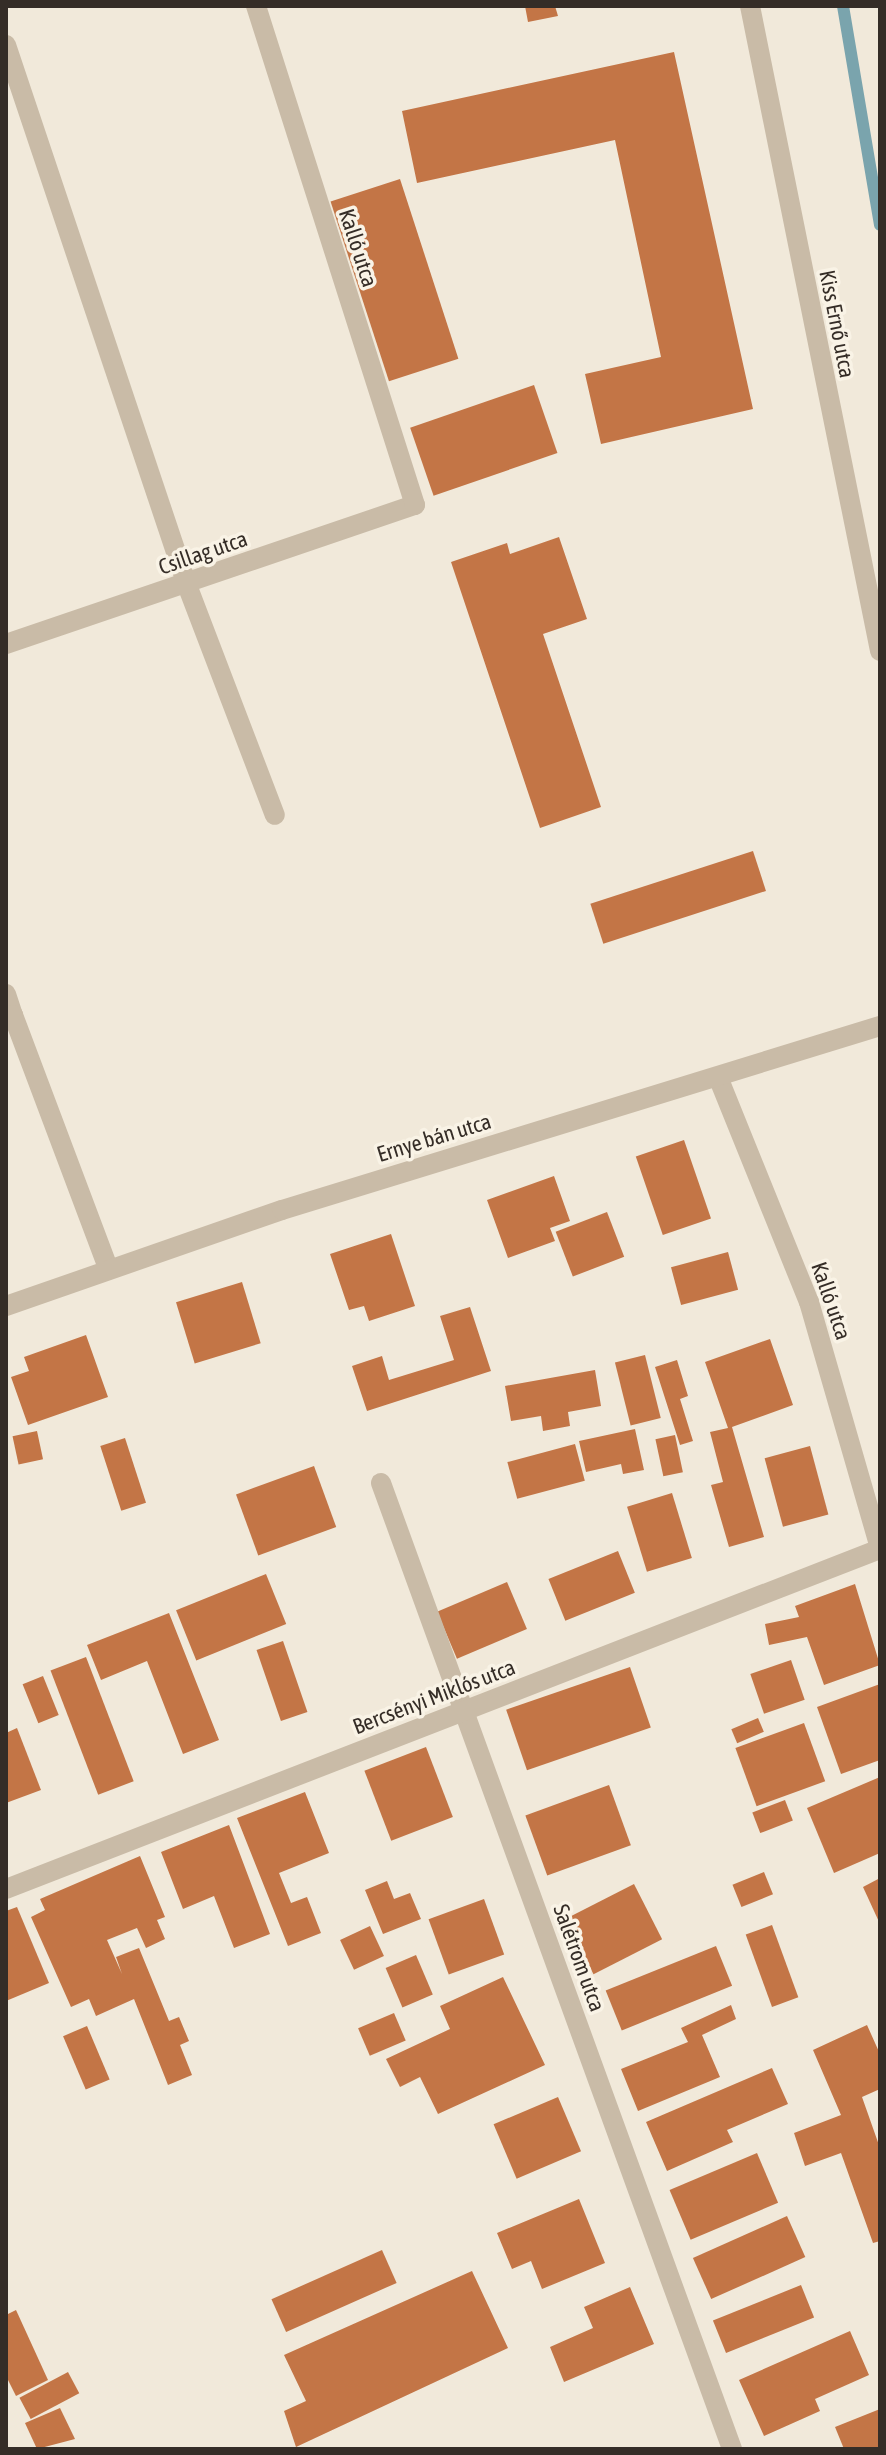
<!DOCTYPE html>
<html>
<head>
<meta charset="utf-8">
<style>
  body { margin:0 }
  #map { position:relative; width:886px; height:2455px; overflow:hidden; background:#f1e9da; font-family:"Asap Condensed",sans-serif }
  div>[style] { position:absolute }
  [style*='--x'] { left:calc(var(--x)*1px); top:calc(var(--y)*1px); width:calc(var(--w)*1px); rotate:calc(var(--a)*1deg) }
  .stream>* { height:12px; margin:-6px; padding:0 6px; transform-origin:6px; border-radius:6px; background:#7aa4ad }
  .building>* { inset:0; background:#c37546; transform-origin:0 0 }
  .minor>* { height:20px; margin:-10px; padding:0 10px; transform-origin:10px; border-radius:10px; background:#c9bba7 }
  span { translate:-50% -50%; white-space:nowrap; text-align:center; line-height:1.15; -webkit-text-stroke:7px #f9f3e6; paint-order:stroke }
  .street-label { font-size:22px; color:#352d27 }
  .frame { position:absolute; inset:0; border:8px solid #352d27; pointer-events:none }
</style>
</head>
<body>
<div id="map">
  <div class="stream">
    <i style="--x:843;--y:6;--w:222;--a:80.4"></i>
  </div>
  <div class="building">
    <i style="clip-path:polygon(525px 6px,555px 6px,558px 16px,528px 22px)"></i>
    <i style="clip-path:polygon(674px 52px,753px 409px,601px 444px,585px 374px,661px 357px,615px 140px,417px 183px,402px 111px)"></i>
    <i style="left:400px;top:179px;width:189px;height:73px;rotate:72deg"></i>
    <i style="left:534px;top:385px;width:72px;height:131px;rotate:71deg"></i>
    <i style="clip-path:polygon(559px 537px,587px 619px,543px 634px,601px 807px,540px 828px,451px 562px,507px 543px,510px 554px)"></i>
    <i style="left:753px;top:851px;width:42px;height:171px;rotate:72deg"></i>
    <i style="left:684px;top:1140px;width:83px;height:51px;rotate:71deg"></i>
    <i style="clip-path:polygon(554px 1176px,570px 1221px,550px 1228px,555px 1241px,508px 1258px,487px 1200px)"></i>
    <i style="left:607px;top:1212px;width:48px;height:55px;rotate:69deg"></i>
    <i style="clip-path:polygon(391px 1234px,415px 1306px,369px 1321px,364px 1306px,349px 1310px,330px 1254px)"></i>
    <i style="left:728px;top:1252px;width:39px;height:59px;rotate:75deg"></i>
    <i style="left:242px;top:1282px;width:64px;height:69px;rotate:73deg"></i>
    <i style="clip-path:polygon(470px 1307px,491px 1371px,367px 1411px,352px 1366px,382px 1356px,389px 1380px,454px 1360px,440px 1316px)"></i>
    <i style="clip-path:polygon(86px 1335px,108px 1397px,28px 1425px,11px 1377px,29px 1371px,24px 1357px)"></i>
    <i style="clip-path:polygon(770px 1339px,793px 1405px,732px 1427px,764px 1537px,729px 1547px,711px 1485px,723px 1482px,710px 1432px,728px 1428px,705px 1362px)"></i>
    <i style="left:645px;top:1355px;width:65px;height:31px;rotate:76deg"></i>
    <i style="clip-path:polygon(677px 1360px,688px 1396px,680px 1399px,693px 1441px,680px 1445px,655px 1367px)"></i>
    <i style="clip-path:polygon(595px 1370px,601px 1406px,568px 1412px,570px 1426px,543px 1431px,541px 1416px,511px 1421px,505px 1386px)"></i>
    <i style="clip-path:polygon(635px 1429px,644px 1470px,623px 1474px,621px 1464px,586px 1472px,579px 1441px)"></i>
    <i style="left:37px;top:1431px;width:29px;height:25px;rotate:78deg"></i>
    <i style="left:675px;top:1435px;width:38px;height:20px;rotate:78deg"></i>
    <i style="left:125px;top:1438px;width:68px;height:26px;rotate:72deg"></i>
    <i style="left:575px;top:1444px;width:38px;height:70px;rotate:75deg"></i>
    <i style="left:810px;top:1446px;width:71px;height:47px;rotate:75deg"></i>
    <i style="left:314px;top:1466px;width:65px;height:83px;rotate:70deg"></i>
    <i style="left:672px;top:1493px;width:68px;height:47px;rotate:73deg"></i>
    <i style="left:618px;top:1551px;width:45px;height:75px;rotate:68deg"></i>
    <i style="left:266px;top:1574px;width:54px;height:97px;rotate:68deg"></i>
    <i style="left:507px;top:1582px;width:51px;height:76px;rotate:67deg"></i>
    <i style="clip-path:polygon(855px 1584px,880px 1665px,824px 1685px,807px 1637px,769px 1645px,765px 1624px,799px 1617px,795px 1606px)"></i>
    <i style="clip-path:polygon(169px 1613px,219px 1740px,183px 1754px,147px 1661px,101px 1680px,87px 1645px)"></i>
    <i style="left:283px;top:1641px;width:75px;height:28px;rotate:71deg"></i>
    <i style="left:86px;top:1657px;width:133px;height:38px;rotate:69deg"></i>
    <i style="left:791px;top:1660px;width:42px;height:43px;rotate:71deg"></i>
    <i style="left:630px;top:1667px;width:64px;height:131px;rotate:71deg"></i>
    <i style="left:43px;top:1676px;width:42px;height:22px;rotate:68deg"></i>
    <i style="clip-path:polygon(880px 1684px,880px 1760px,841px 1774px,817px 1707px)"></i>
    <i style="left:758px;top:1718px;width:15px;height:29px;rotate:67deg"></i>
    <i style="left:804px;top:1723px;width:62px;height:73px;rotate:70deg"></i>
    <i style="clip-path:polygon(17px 1728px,41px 1790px,6px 1803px,6px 1733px)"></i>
    <i style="left:426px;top:1747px;width:75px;height:66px;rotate:69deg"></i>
    <i style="clip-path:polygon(880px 1777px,880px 1853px,834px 1873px,807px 1808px)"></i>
    <i style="left:609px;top:1785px;width:64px;height:89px;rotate:70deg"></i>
    <i style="clip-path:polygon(305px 1792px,329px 1853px,279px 1873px,291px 1903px,307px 1897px,321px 1933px,288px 1946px,237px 1818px)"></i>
    <i style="left:785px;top:1800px;width:22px;height:35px;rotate:69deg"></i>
    <i style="clip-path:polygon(229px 1825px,270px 1934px,234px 1948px,214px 1896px,183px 1909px,161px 1852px)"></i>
    <i style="clip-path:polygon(140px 1856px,165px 1917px,157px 1920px,165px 1939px,146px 1948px,137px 1928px,107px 1940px,122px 1974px,116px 1957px,139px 1948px,169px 2021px,179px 2017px,189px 2041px,180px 2045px,192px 2075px,168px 2085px,134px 1999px,96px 2016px,89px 1999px,71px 2007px,31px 1917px,45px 1910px,40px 1899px)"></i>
    <i style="left:764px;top:1872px;width:24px;height:34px;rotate:68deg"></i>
    <i style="clip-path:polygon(880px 1878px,880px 1924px,863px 1887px)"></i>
    <i style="clip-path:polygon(387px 1881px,394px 1899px,410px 1893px,421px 1919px,383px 1934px,365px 1890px)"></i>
    <i style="left:634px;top:1884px;width:62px;height:77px;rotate:63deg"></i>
    <i style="left:484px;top:1899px;width:59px;height:59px;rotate:70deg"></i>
    <i style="clip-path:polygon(17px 1907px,49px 1983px,6px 2001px,6px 1911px)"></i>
    <i style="left:772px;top:1925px;width:77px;height:28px;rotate:70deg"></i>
    <i style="left:370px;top:1926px;width:33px;height:33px;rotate:65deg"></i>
    <i style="left:716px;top:1946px;width:43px;height:119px;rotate:68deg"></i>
    <i style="left:416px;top:1955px;width:43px;height:33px;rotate:67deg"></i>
    <i style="clip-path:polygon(503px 1977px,545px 2065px,438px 2114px,420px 2077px,400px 2087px,386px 2059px,450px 2029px,440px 2006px)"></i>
    <i style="clip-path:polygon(731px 2005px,736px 2019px,702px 2035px,720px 2077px,638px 2111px,621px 2069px,688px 2042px,681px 2028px)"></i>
    <i style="left:394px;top:2013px;width:30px;height:39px;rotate:67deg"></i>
    <i style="clip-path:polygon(867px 2025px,880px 2054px,880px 2089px,862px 2097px,880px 2148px,880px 2241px,873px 2243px,841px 2153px,805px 2166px,794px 2133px,841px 2115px,813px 2050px)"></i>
    <i style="left:87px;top:2026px;width:58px;height:26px;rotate:67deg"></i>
    <i style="clip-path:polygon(772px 2068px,788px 2104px,727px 2130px,733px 2142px,667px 2171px,646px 2122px)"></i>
    <i style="left:558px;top:2097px;width:59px;height:70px;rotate:67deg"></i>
    <i style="left:757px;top:2153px;width:54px;height:95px;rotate:67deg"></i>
    <i style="clip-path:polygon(579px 2199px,605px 2263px,542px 2289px,531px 2261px,512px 2269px,497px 2233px)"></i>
    <i style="left:787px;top:2216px;width:45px;height:103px;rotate:66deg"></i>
    <i style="left:382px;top:2250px;width:36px;height:121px;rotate:66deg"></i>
    <i style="clip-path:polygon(472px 2271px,508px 2348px,296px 2447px,284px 2411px,306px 2401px,284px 2355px)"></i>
    <i style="left:801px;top:2285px;width:35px;height:95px;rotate:68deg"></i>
    <i style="clip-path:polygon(630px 2287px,654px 2344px,564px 2382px,550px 2347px,593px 2328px,584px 2307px)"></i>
    <i style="clip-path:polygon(16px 2310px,48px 2380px,16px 2396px,6px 2376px,6px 2315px)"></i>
    <i style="clip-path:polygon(850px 2331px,869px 2375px,815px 2399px,820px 2411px,764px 2436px,739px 2380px)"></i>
    <i style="left:68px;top:2372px;width:24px;height:55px;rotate:62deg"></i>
    <i style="clip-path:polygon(60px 2408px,75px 2439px,37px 2449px,25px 2423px)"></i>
    <i style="clip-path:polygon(880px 2409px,880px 2449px,844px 2449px,835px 2427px)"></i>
  </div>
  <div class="minor">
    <i style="--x:750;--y:6;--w:658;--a:78.6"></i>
    <i style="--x:6;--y:45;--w:570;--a:71.47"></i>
    <i style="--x:187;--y:585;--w:246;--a:69.1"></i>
    <i style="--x:6;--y:644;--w:432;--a:-18.8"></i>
    <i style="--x:415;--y:505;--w:524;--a:-107.67"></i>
    <i style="--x:6;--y:994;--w:22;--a:72"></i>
    <i style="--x:13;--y:1015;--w:7;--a:164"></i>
    <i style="--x:13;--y:1015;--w:272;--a:69.4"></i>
    <i style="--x:718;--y:1077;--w:243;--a:68"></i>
    <i style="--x:809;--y:1302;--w:256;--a:73.9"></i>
    <i style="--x:6;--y:1306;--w:292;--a:-19.2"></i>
    <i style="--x:282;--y:1210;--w:626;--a:-17.1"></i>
    <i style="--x:381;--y:1483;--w:1028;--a:70.03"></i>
    <i style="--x:6;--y:1889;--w:938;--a:-21.26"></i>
  </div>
  <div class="street-label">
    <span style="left:358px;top:248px;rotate:72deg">Kalló utca</span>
    <span style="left:837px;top:324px;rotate:79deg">Kiss Ernő utca</span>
    <span style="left:203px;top:553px;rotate:-19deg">Csillag utca</span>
    <span style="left:434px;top:1138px;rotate:-17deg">Ernye bán utca</span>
    <span style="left:831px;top:1301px;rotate:71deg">Kalló utca</span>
    <span style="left:434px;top:1697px;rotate:-21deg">Bercsényi Miklós utca</span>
    <span style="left:579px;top:1958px;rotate:70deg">Salétrom utca</span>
  </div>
  <div class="frame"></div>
</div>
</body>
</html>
